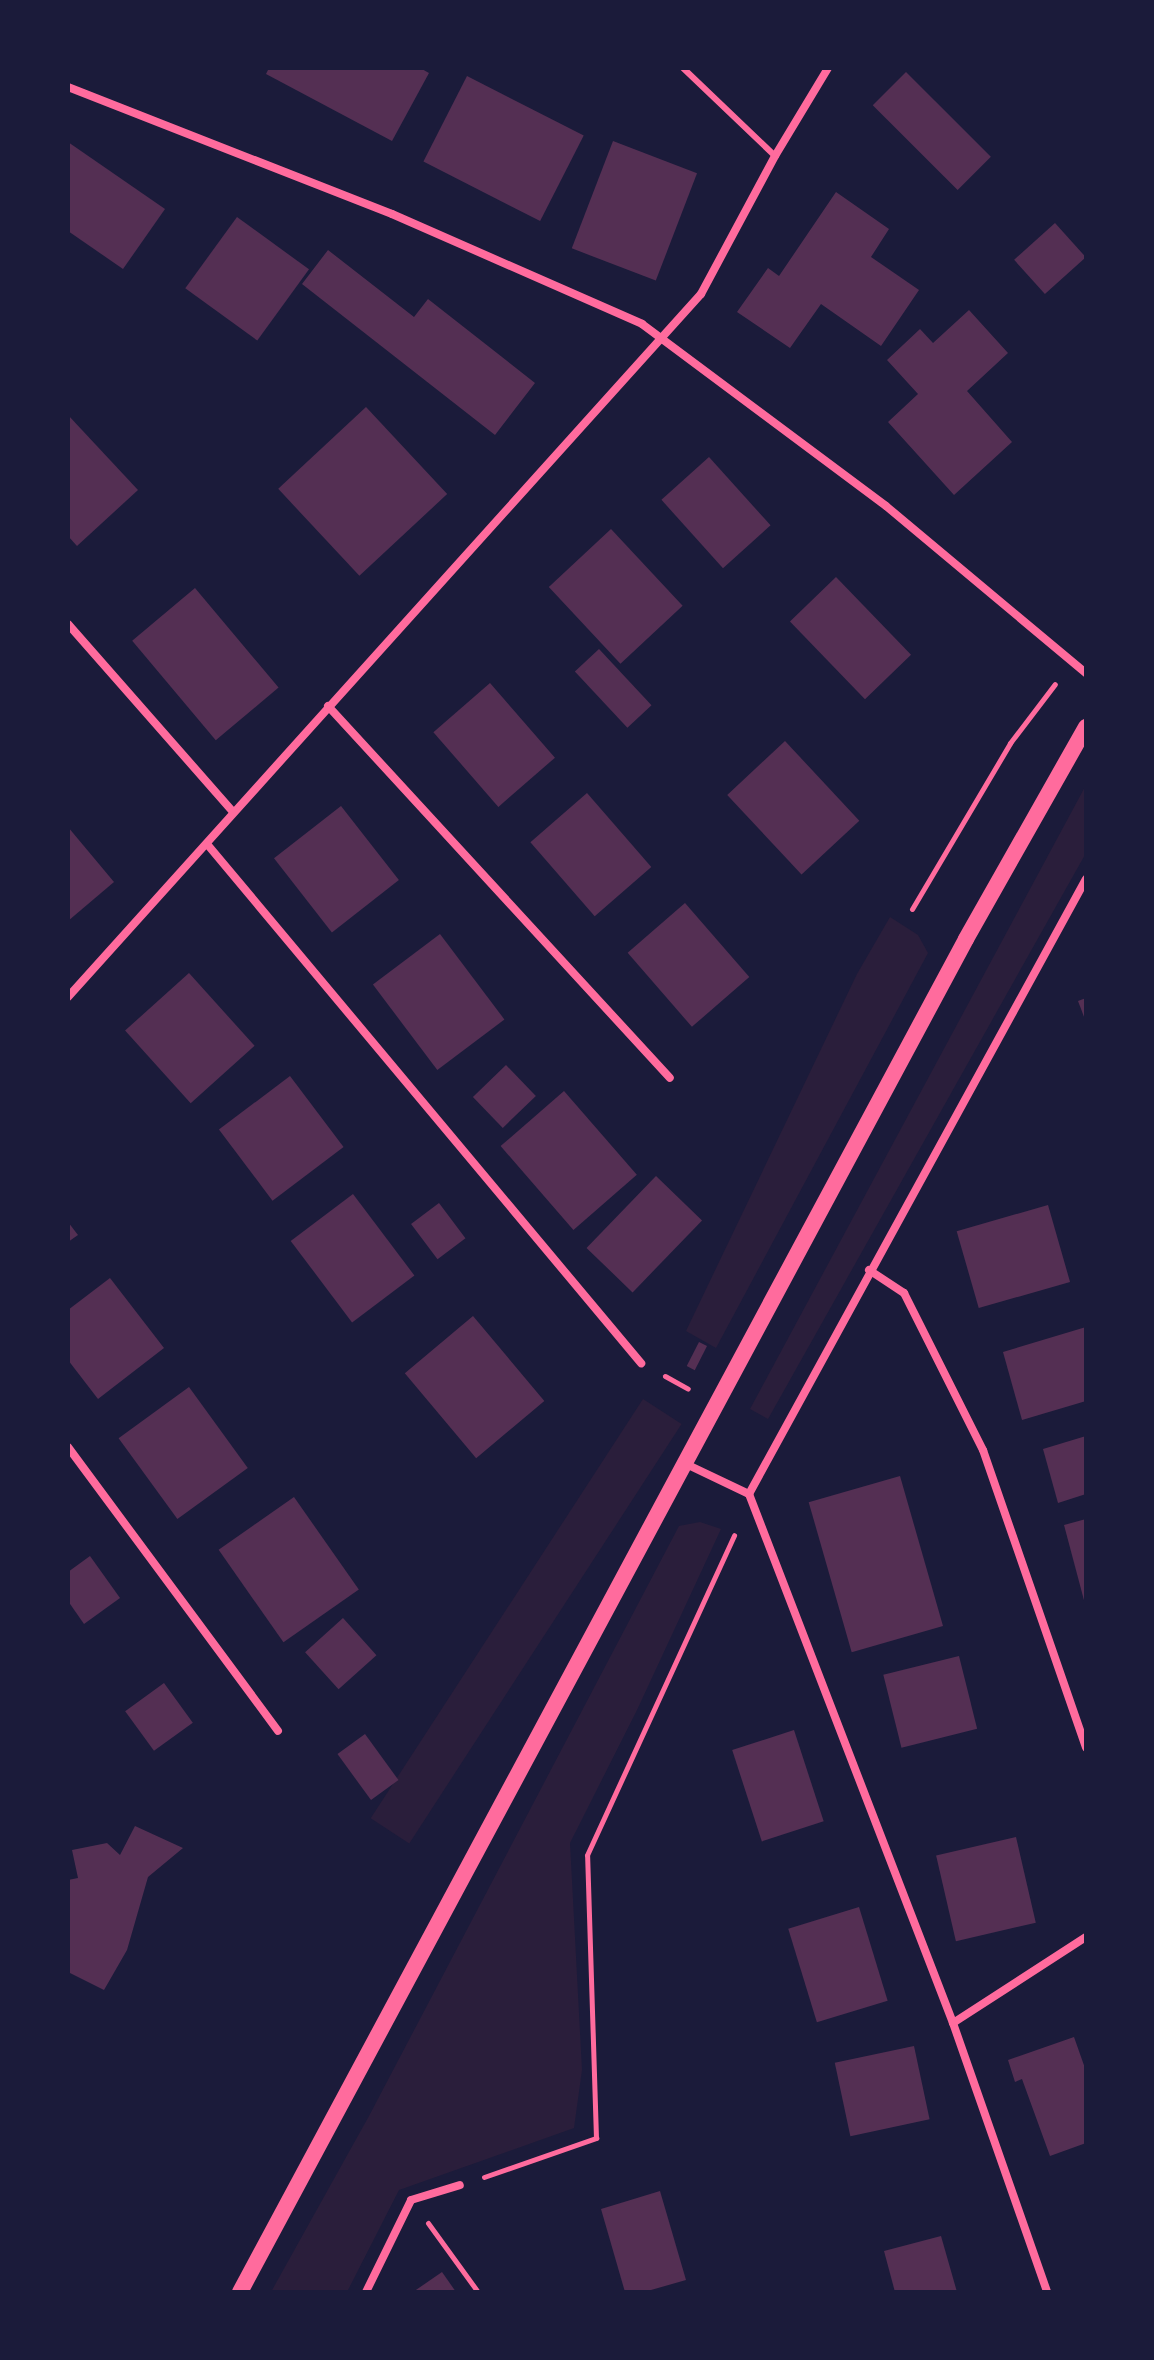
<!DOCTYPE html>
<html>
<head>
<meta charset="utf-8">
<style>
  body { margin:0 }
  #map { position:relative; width:1154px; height:2360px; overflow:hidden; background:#1b1b3a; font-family:"PT Sans Narrow",sans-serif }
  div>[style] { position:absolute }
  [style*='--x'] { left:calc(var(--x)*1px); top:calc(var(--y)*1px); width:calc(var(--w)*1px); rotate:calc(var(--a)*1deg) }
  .green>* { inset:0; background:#2a1e3b; transform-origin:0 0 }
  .building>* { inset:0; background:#542f53; transform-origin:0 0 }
  .path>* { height:5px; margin:-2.5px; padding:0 2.5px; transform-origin:2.5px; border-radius:2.5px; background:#ff6b9d }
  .service>* { height:6px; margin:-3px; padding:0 3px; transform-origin:3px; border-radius:3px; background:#ff6b9d }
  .minor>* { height:8px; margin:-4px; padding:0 4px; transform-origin:4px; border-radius:4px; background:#ff6b9d }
  .secondary>* { height:16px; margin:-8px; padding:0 8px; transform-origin:8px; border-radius:8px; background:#ff6b9d }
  span { translate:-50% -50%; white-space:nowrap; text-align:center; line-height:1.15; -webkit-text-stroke:6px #1b1b3a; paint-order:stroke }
  .frame { position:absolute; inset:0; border:70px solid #1b1b3a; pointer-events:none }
</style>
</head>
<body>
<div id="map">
  <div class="green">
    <i style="clip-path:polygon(1086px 785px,1086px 853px,768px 1419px,750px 1409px)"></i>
    <i style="clip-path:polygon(890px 917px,918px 935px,928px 953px,716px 1348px,686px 1331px,857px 974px)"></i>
    <i style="left:643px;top:1399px;width:46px;height:500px;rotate:33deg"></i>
    <i style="clip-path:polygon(700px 1522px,721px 1529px,637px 1710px,570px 1843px,582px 2070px,574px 2128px,399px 2190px,347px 2292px,271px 2292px,369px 2116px,679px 1526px)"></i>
  </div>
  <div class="building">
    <i style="clip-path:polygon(269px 68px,420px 68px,429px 73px,392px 141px,266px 74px)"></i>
    <i style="left:906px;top:72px;width:120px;height:47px;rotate:45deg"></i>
    <i style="left:467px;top:76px;width:131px;height:96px;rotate:27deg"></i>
    <i style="left:613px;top:141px;width:90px;height:115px;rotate:21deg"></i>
    <i style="clip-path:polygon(68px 142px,165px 209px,123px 269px,68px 231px)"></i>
    <i style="clip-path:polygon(836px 192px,889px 229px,871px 257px,919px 290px,881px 346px,821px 304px,790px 348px,737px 312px,768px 268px,779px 276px)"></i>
    <i style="left:237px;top:217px;width:89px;height:88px;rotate:36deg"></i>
    <i style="left:1055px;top:223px;width:46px;height:55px;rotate:48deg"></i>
    <i style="clip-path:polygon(328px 250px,414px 317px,428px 299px,535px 383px,495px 435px,302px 284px)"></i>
    <i style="clip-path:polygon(969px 310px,1008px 353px,967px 391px,1012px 442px,954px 495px,888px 422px,918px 394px,887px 360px,920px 329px,933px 343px)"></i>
    <i style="left:366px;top:407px;width:119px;height:120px;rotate:47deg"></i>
    <i style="clip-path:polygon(68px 415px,138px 490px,77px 546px,68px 536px)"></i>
    <i style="left:709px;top:457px;width:92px;height:64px;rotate:48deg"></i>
    <i style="left:611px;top:529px;width:105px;height:85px;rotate:47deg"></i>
    <i style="left:836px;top:577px;width:108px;height:64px;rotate:46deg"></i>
    <i style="left:195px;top:588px;width:130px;height:82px;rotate:50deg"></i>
    <i style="left:599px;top:649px;width:77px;height:33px;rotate:47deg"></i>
    <i style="left:490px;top:683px;width:99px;height:75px;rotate:49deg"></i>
    <i style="left:785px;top:741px;width:109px;height:79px;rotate:47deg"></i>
    <i style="left:587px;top:793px;width:98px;height:75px;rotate:49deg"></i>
    <i style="left:341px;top:806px;width:94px;height:85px;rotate:52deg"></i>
    <i style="clip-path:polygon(68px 827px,114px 882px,68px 921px)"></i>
    <i style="left:685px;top:903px;width:98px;height:76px;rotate:49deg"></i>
    <i style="left:440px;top:934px;width:107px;height:84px;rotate:53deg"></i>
    <i style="left:189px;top:973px;width:98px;height:86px;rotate:48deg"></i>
    <i style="clip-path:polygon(1086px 998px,1086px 1022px,1078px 1001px)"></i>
    <i style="left:506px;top:1065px;width:43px;height:46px;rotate:46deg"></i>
    <i style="left:290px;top:1076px;width:89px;height:89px;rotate:53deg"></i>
    <i style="left:564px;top:1091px;width:111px;height:84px;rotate:49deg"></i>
    <i style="left:656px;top:1176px;width:64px;height:100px;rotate:44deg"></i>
    <i style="left:353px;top:1194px;width:102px;height:78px;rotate:53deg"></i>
    <i style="left:439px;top:1203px;width:44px;height:35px;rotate:53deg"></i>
    <i style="left:1048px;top:1205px;width:80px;height:95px;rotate:74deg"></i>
    <i style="clip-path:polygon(68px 1222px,78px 1235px,68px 1242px)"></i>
    <i style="clip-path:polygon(110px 1278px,164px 1348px,98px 1399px,68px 1360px,68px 1310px)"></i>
    <i style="left:473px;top:1316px;width:111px;height:89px;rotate:50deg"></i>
    <i style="clip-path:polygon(1086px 1327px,1086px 1401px,1022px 1420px,1003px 1352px)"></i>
    <i style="left:699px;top:1342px;width:9px;height:27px;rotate:27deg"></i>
    <i style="left:189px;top:1387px;width:100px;height:87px;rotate:54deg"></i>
    <i style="clip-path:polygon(1086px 1436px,1086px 1494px,1058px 1503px,1043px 1449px)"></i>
    <i style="left:900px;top:1476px;width:156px;height:95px;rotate:74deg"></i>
    <i style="left:294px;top:1497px;width:113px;height:92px;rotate:55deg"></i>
    <i style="clip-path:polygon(1086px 1519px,1086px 1604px,1085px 1604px,1064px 1525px)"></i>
    <i style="clip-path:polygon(90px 1556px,120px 1598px,84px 1624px,68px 1601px,68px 1572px)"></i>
    <i style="left:343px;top:1618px;width:50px;height:51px;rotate:48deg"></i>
    <i style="left:959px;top:1656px;width:75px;height:78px;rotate:76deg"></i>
    <i style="left:164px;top:1683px;width:49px;height:48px;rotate:54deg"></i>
    <i style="left:794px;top:1730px;width:96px;height:65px;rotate:72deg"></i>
    <i style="left:365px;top:1734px;width:57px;height:34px;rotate:54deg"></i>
    <i style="clip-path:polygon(135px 1826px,183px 1848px,148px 1877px,127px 1950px,104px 1990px,68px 1972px,68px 1880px,78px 1878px,72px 1850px,107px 1843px,120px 1855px)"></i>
    <i style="left:1016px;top:1837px;width:88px;height:82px;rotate:77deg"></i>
    <i style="left:859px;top:1907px;width:98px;height:74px;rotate:73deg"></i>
    <i style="clip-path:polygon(1074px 2037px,1086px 2071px,1086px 2143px,1050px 2156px,1022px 2079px,1015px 2082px,1008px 2060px)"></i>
    <i style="left:914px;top:2046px;width:75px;height:81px;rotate:78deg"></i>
    <i style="clip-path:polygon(660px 2191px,686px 2280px,644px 2292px,625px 2292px,601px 2209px)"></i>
    <i style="clip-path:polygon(941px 2236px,957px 2292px,895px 2292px,884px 2251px)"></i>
    <i style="clip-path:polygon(442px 2272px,456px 2292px,413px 2292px)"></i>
  </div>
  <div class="path">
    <i style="--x:912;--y:909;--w:193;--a:-59.4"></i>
    <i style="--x:1010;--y:743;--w:74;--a:-52.7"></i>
    <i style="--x:665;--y:1376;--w:26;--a:29"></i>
    <i style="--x:484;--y:2177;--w:119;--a:-19.2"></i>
    <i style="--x:596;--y:2138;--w:283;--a:-91.8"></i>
    <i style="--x:587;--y:1855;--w:352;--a:-65.3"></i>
    <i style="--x:428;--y:2223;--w:85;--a:54.1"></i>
  </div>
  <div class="service">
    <i style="--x:683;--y:68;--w:127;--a:43.7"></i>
  </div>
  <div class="minor">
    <i style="--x:68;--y:87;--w:348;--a:21.4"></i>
    <i style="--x:392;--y:214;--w:273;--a:23.7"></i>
    <i style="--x:642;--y:324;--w:304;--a:36.7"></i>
    <i style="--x:886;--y:506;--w:261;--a:39.9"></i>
    <i style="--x:68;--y:624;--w:249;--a:48.7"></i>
    <i style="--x:328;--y:706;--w:505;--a:47.41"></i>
    <i style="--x:207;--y:844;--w:677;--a:50.1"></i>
    <i style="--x:68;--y:997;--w:946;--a:-48"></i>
    <i style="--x:701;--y:294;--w:157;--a:-61.8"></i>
    <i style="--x:775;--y:156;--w:103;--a:-58.9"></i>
    <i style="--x:869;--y:1270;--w:42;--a:33.3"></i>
    <i style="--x:904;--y:1293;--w:176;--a:63.3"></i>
    <i style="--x:983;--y:1450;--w:315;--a:70.9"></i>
    <i style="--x:68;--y:1447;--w:353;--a:53.5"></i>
    <i style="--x:686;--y:1464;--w:70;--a:25.5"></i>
    <i style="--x:749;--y:1494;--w:567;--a:68.91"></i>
    <i style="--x:953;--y:2023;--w:285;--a:70.7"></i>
    <i style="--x:749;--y:1494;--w:701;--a:-61.28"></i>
    <i style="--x:953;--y:2023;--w:158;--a:-32.9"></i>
    <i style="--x:366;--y:2292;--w:102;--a:-63.9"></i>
    <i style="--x:411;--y:2200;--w:51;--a:-17"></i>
  </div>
  <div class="secondary">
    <i style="--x:240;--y:2292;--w:1535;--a:-61.78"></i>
    <i style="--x:966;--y:939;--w:244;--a:-60.5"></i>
  </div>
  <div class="frame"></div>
</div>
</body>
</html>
